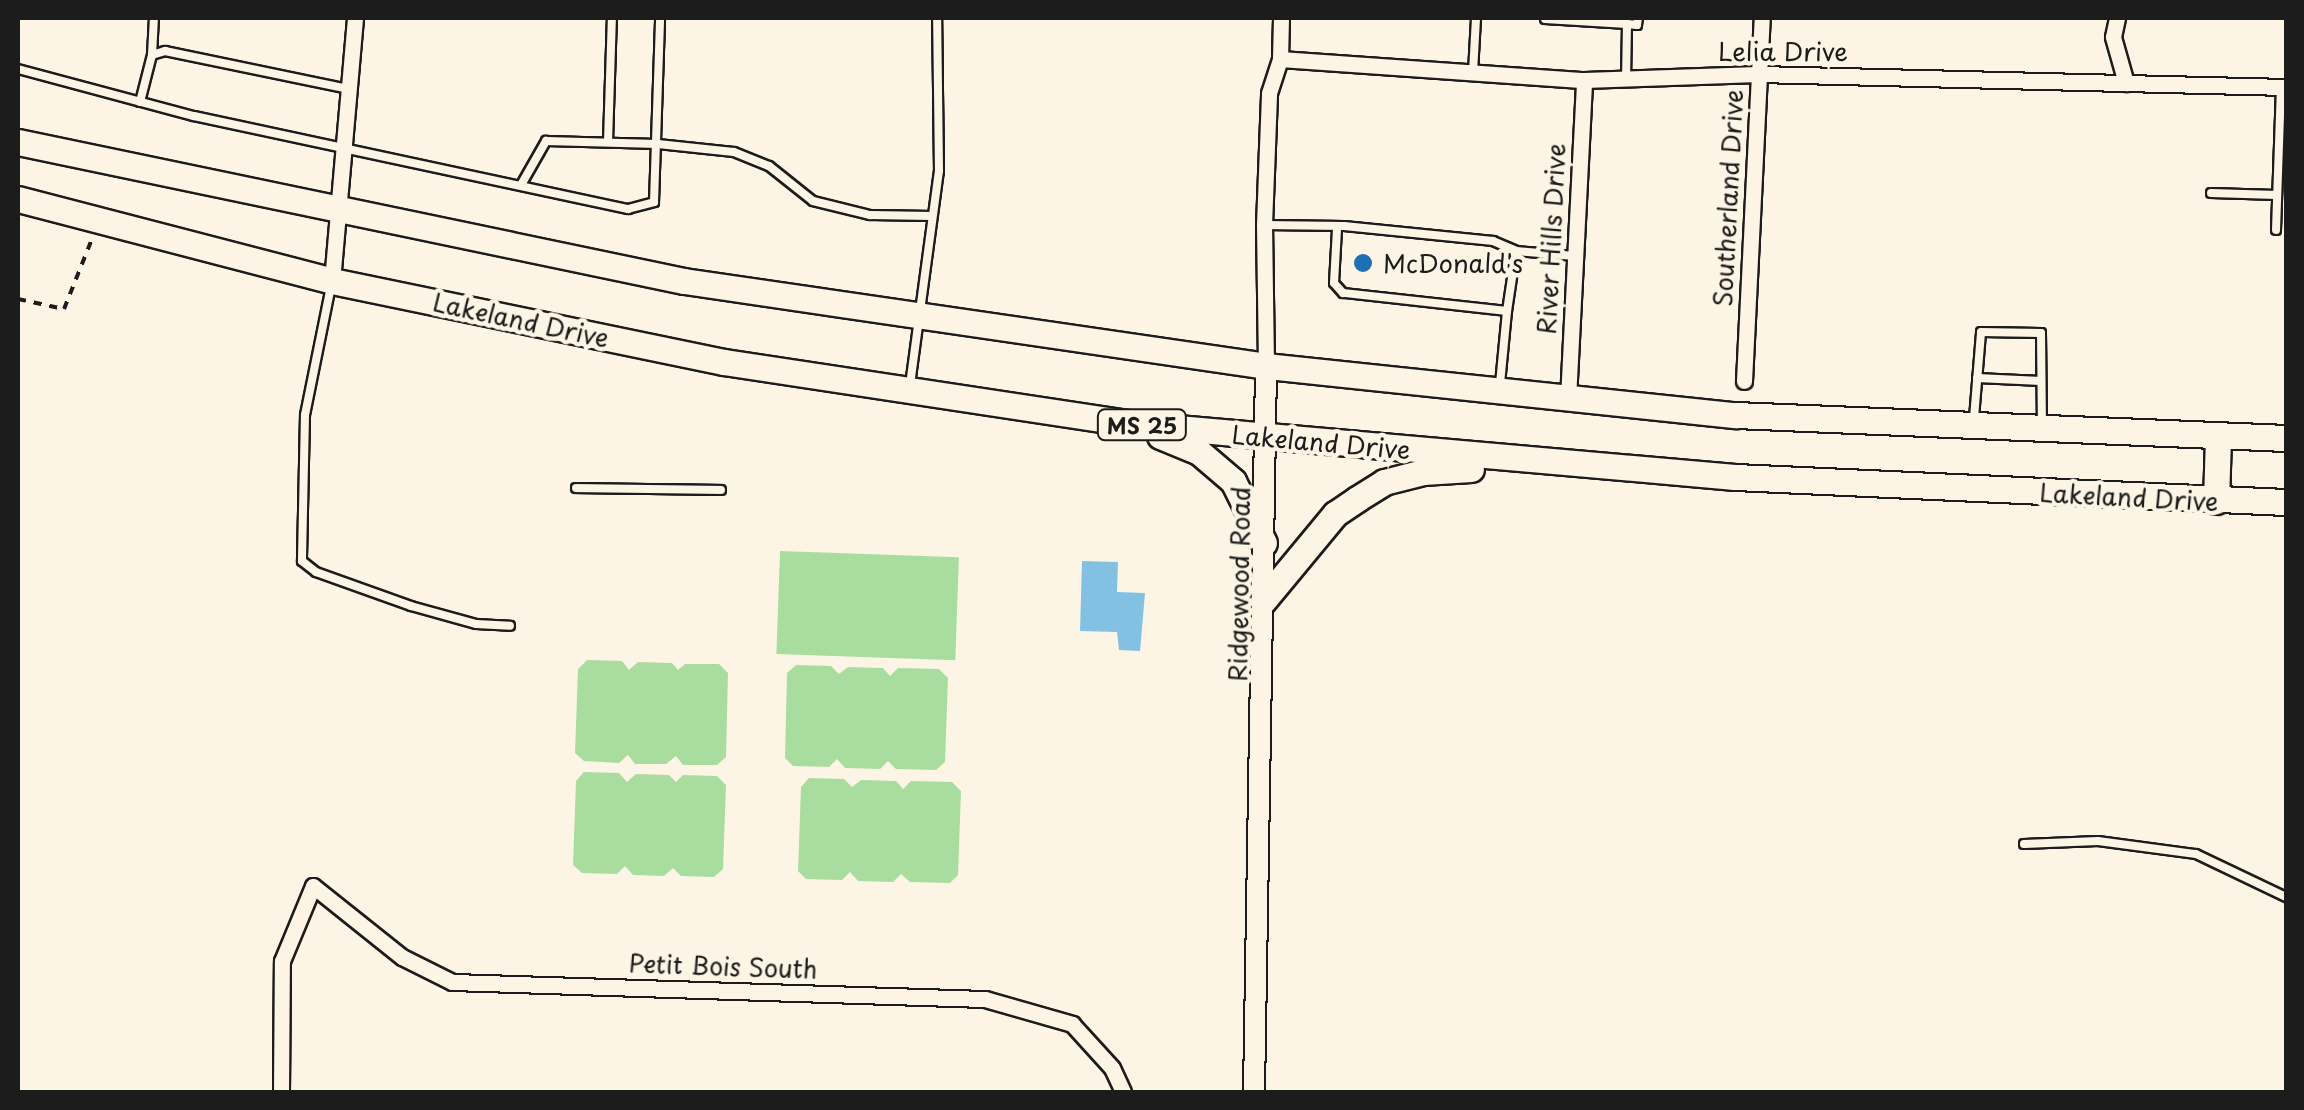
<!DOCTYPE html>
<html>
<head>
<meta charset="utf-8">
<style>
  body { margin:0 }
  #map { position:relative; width:2304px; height:1110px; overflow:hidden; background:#fcf5e5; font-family:"Playpen Sans",sans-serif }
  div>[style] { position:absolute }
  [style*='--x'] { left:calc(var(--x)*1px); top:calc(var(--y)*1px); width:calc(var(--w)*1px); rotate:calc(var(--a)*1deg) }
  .green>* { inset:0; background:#a9dd9f; transform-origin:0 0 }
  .water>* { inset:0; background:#83c1e3 }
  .path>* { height:4px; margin-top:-2px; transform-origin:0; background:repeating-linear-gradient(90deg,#1c1c1c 0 8px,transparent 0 16px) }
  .roads { filter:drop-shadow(2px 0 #1c1c1c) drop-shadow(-2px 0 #1c1c1c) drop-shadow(0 2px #1c1c1c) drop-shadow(0 -2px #1c1c1c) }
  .service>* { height:8px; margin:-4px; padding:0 4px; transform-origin:4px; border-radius:4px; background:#fcf5e5 }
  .minor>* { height:15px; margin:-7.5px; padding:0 7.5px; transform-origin:7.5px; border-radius:7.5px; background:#fcf5e5 }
  .tertiary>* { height:20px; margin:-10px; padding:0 10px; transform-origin:10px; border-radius:10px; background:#fcf5e5 }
  .trunk>* { height:25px; margin:-12.5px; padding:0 12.5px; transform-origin:12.5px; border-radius:12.5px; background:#fcf5e5 }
  .dots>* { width:28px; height:28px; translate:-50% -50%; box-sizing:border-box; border:5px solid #fcf5e5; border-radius:50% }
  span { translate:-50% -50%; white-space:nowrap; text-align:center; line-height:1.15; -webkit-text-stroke:9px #fcf5e5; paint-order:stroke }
  .shield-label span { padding:2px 8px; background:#fcf5e5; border:2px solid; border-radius:8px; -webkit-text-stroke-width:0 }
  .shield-label { font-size:22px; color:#1c1c1c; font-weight:700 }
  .street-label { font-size:25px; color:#1c1c1c }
  .poi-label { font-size:25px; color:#1c1c1c }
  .left { translate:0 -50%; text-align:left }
  .frame { position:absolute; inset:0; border:20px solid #1c1c1c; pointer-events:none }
</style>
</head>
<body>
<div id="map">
  <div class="green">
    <i style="left:780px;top:551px;width:179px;height:103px;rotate:2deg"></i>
    <i style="clip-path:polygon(587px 660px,622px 661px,629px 670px,638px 662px,672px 663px,678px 670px,685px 664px,719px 664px,728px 673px,726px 757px,717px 765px,683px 765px,676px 756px,666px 764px,635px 764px,628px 755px,619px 763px,584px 761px,575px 753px,578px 669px)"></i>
    <i style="clip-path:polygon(796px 665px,831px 666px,839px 674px,848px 667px,883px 668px,890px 676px,898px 668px,939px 669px,948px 678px,945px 762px,936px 770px,896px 769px,888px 761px,880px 769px,845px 768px,837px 759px,829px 767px,793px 766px,785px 758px,787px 673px)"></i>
    <i style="clip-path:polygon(584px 772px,619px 773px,627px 782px,636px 774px,669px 775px,676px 782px,683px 775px,717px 776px,726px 785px,723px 869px,714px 877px,681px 876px,673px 868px,664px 876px,633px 875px,625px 866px,617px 874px,582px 873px,573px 865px,576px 781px)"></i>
    <i style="clip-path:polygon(809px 778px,844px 779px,852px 787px,861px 780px,896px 781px,903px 789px,911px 781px,952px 782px,961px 791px,958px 875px,950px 883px,910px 882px,901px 874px,893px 882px,858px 881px,850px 872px,842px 880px,806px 879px,798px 871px,801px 787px)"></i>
  </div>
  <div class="water">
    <i style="clip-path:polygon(1082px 561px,1118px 562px,1117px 592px,1145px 593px,1140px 651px,1119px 650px,1117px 632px,1080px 631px)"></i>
  </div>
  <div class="path">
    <i style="--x:18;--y:299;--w:47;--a:12.3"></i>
    <i style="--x:64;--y:309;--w:75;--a:-68.2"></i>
  </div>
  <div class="roads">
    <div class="service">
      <i style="--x:1545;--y:19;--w:82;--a:3.5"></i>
      <i style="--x:1627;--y:24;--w:55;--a:91"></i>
      <i style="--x:1627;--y:24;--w:10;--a:6"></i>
      <i style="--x:1637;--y:25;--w:7;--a:-82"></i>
      <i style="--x:152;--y:55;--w:37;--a:-87"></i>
      <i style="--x:18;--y:69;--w:182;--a:15"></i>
      <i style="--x:194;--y:116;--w:444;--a:12.1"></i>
      <i style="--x:628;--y:209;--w:27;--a:-15"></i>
      <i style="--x:654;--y:202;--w:184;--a:-88.1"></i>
      <i style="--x:1473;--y:72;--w:54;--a:-86.8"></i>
      <i style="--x:140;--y:102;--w:49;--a:-75.7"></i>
      <i style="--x:152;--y:55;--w:14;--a:-17"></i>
      <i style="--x:165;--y:51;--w:188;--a:11.7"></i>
      <i style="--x:608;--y:142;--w:124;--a:-88.2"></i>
      <i style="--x:521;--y:185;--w:51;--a:-60.4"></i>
      <i style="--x:546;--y:141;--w:112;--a:1.5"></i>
      <i style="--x:658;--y:144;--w:76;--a:6"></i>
      <i style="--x:734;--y:152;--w:38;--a:22"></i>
      <i style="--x:769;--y:166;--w:56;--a:38.5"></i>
      <i style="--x:813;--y:201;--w:59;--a:13.8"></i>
      <i style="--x:870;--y:215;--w:62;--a:0.9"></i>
      <i style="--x:2211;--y:193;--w:66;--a:1.7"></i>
      <i style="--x:1264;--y:225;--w:80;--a:0.7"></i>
      <i style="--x:1344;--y:226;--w:150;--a:5.7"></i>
      <i style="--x:1493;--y:241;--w:25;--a:23"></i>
      <i style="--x:1516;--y:251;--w:61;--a:98.5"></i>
      <i style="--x:1507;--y:311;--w:165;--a:-173.7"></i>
      <i style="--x:1343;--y:293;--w:13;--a:-132"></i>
      <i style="--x:1334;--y:283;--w:53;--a:-86.8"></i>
      <i style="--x:2276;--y:230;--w:143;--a:-88"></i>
      <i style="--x:1516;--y:251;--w:59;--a:4.8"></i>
      <i style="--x:331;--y:286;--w:132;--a:101.4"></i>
      <i style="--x:305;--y:415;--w:146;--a:91.2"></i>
      <i style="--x:302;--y:561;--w:18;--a:38"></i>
      <i style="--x:316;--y:572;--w:101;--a:19.7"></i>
      <i style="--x:411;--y:606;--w:67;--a:15.5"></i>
      <i style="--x:476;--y:624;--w:34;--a:3"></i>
      <i style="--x:1977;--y:378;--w:64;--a:2.7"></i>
      <i style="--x:1500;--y:384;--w:73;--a:-84.5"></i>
      <i style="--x:910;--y:385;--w:216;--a:-82.3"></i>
      <i style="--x:939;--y:171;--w:153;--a:-90.7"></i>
      <i style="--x:1974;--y:418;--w:86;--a:-85.3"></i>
      <i style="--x:1981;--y:332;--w:60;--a:1"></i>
      <i style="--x:2041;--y:333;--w:89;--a:89.4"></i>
      <i style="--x:576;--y:488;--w:145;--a:0.8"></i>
      <i style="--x:2024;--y:844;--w:74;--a:-2.3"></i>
      <i style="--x:2098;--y:841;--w:99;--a:7.6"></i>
      <i style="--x:2196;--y:854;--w:100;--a:25.5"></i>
    </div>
    <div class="minor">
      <i style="--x:2117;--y:18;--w:19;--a:102"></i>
      <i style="--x:2113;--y:37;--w:48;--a:74.2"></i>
      <i style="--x:1280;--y:59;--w:305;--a:4"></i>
      <i style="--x:1584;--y:80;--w:174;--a:-2"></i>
      <i style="--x:1758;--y:74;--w:528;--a:1.41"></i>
      <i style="--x:332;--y:281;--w:264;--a:-85"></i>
      <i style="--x:1266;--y:366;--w:141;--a:-90.8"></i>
      <i style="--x:1264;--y:225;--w:132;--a:-87.8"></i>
      <i style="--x:1269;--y:93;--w:36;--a:-72"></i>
      <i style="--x:1280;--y:59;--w:41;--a:-88.6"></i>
      <i style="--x:1744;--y:381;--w:363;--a:-87.2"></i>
      <i style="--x:1568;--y:399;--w:319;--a:-87.1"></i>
      <i style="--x:281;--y:1092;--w:131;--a:-89.6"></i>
      <i style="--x:282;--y:961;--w:81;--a:-67.5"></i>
      <i style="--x:313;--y:886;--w:114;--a:38.6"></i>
      <i style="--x:402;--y:957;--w:56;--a:26.6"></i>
      <i style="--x:452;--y:982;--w:533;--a:1.83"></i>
      <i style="--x:985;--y:999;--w:91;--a:16"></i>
      <i style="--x:1072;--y:1024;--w:59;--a:47.7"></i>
      <i style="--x:1112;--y:1068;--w:26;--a:65"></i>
    </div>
    <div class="tertiary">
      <i style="--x:1254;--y:1092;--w:726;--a:-89.05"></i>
    </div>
    <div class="trunk">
      <i style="--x:18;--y:142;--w:680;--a:11.79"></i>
      <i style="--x:684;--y:281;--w:588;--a:8.31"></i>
      <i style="--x:1266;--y:366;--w:472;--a:6"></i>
      <i style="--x:1735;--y:415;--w:551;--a:2.39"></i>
      <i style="--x:18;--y:199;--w:325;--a:14.6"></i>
      <i style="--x:332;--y:281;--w:400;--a:11.7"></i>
      <i style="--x:724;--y:362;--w:413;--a:8.6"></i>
      <i style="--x:1132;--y:424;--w:605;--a:5.02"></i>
      <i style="--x:1735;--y:477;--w:552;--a:2.6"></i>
      <i style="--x:1160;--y:436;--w:42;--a:22.3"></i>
      <i style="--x:1199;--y:452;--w:45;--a:40.5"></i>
      <i style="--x:1233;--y:481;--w:69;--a:63.4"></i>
      <i style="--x:2216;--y:501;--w:63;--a:-88.2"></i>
      <i style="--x:1263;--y:601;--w:113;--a:-50.4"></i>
      <i style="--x:1335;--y:514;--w:27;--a:-34"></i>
      <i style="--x:1357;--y:499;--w:32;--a:-32"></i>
      <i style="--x:1384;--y:482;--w:40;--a:-14.4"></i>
      <i style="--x:1423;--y:472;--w:48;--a:-3.6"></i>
    </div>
  </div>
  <div class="dots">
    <i style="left:1363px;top:263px;background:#1f6fb2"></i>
  </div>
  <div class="shield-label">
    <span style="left:1142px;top:425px">MS 25</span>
  </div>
  <div class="street-label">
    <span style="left:1783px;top:51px">Lelia Drive</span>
    <span style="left:1728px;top:198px;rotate:-87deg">Southerland Drive</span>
    <span style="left:1551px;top:239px;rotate:-87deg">River Hills Drive</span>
    <span style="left:521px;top:320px;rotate:12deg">Lakeland Drive</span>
    <span style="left:1321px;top:442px;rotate:5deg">Lakeland Drive</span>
    <span style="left:2129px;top:497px;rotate:3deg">Lakeland Drive</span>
    <span style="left:1239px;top:584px;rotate:-89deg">Ridgewood Road</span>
    <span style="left:723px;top:966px;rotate:2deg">Petit Bois South</span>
  </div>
  <div class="poi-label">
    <span class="left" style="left:1383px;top:263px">McDonald's</span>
  </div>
  <div class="frame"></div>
</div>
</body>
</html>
